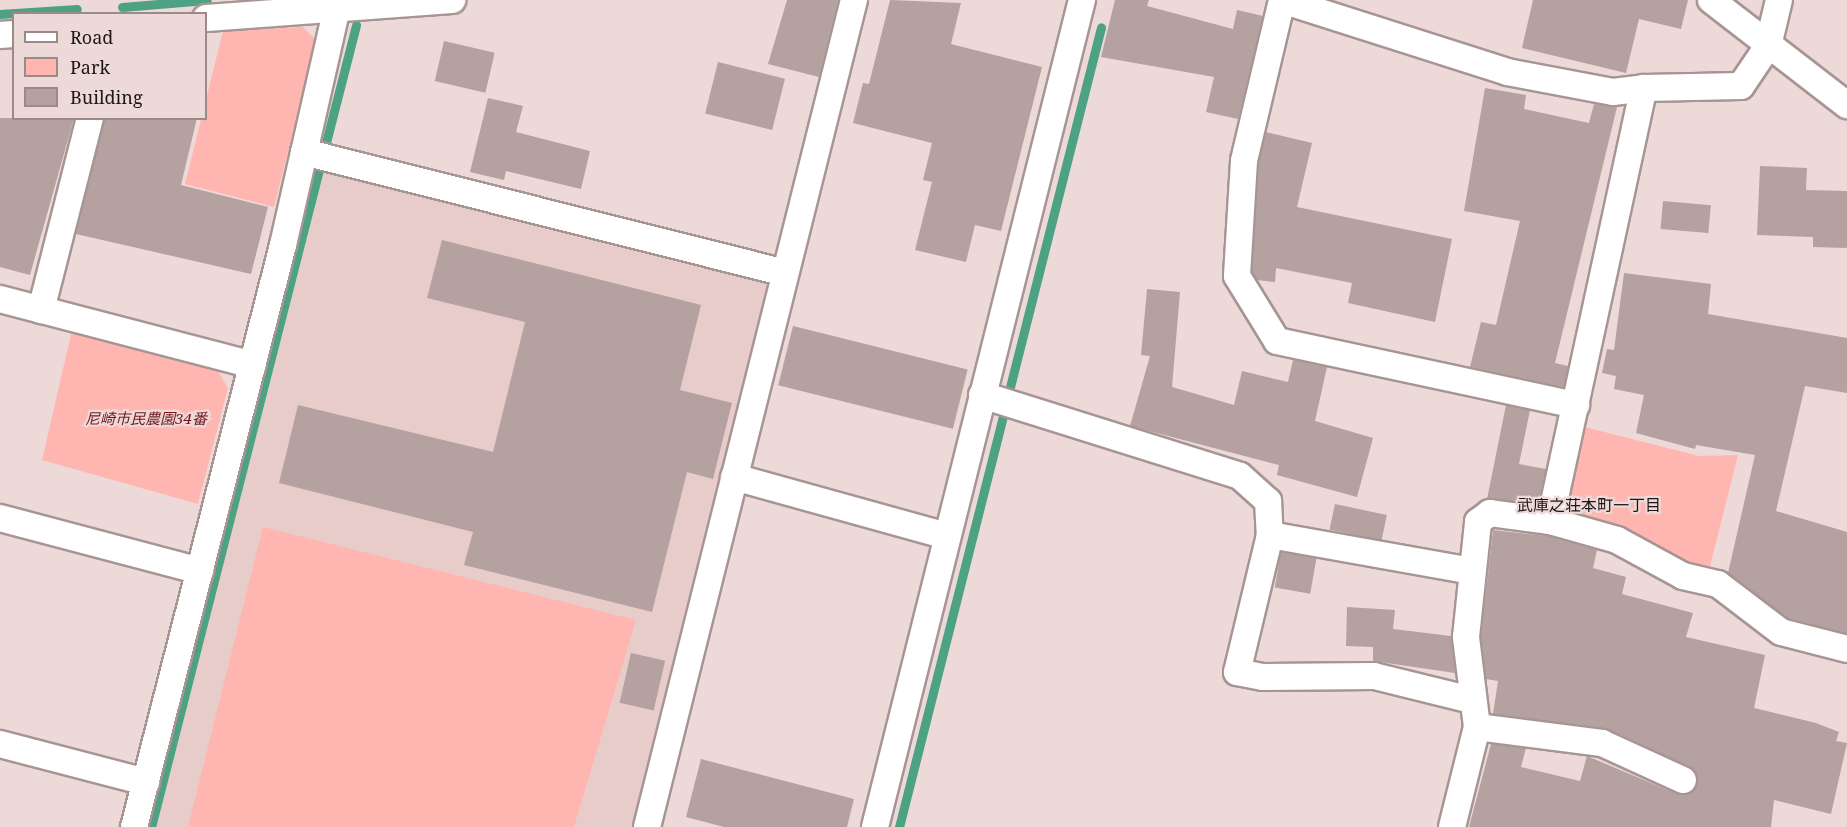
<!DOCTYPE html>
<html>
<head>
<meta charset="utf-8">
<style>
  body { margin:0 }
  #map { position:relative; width:1847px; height:827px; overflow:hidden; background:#edd9d7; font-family:"Noto Serif","Noto Sans JP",serif }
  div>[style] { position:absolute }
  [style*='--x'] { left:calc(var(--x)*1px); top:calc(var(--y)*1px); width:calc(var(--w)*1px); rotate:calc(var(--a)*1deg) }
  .built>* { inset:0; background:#e8ccca }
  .green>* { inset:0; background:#ffb6b1 }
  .stream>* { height:9px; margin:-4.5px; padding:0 4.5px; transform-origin:4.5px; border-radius:4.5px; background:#4da283 }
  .building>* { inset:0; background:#b4a1a0; transform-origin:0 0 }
  .roads { filter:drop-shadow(2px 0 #a79594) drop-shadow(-2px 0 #a79594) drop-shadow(0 2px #a79594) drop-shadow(0 -2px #a79594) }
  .street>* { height:26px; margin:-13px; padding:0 13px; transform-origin:13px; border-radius:13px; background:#fff }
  span { translate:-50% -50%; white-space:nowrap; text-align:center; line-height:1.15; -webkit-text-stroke:4.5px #edd9d7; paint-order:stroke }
  .park-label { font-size:15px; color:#74181c; font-style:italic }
  .neighbourhood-label { font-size:16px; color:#1d1616 }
  .legend { position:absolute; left:12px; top:12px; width:195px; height:108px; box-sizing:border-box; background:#edd9d7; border:2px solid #9a8b8a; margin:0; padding:8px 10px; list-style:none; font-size:18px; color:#1d1616 }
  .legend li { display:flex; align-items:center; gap:12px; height:30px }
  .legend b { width:30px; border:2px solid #9a8b8a }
</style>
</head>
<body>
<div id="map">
  <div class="built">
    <i style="clip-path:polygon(324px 172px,757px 275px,771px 291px,632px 827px,156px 827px)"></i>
  </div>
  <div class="green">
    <i style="clip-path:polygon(303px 27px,316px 40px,274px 207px,185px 184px,223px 31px)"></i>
    <i style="clip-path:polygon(72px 330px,216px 368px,228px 388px,198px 504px,42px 460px)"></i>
    <i style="clip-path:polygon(1581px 426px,1699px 456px,1738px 455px,1709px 570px,1703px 573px,1567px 511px,1563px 503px)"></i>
    <i style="clip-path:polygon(263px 527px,636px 620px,574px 827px,188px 827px)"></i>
  </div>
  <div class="stream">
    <i style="--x:122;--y:7;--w:85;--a:-4.7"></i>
    <i style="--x:0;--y:14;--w:77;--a:-3.7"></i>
    <i style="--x:1010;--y:387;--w:371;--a:-75.8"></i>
    <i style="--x:151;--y:827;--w:828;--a:-75.66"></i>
    <i style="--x:899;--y:827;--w:423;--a:-75.8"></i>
  </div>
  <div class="building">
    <i style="clip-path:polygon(787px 0,838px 0,819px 77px,768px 64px)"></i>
    <i style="clip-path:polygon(890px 0,961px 3px,951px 44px,1042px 67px,1001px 231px,975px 225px,966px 262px,915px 250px,932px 182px,923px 180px,932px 143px,853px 123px,863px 83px,869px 84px)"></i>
    <i style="clip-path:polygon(1115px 0,1149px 0,1147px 6px,1233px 29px,1237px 10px,1263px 16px,1238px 119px,1206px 112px,1214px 77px,1101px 57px)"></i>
    <i style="clip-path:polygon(1533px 0,1688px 0,1681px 29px,1639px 19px,1626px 73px,1522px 48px)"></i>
    <i style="left:444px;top:41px;width:52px;height:41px;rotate:13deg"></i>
    <i style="left:718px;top:62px;width:69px;height:53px;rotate:14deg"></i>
    <i style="clip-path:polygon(1485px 88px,1526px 95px,1524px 109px,1589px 123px,1594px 104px,1617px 107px,1555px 363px,1568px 366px,1564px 387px,1470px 367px,1481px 322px,1496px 325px,1520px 221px,1464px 211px)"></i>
    <i style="clip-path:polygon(488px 98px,523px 106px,516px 132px,590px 151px,581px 189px,506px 171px,504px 180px,470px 172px)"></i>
    <i style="clip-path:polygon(0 118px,74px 118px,30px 275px,0 267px)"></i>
    <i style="clip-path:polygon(105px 118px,197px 118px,181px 185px,268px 207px,251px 274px,76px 234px)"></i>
    <i style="clip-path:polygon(1266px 132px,1312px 143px,1297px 207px,1452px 239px,1435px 322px,1348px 303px,1352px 283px,1276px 268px,1275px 282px,1257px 280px,1252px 272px,1259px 163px)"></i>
    <i style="clip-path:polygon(1760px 166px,1807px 168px,1806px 190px,1847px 191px,1847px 248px,1813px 247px,1813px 237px,1757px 235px)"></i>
    <i style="left:1663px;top:201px;width:48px;height:28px;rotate:5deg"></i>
    <i style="clip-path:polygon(442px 240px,701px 305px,680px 390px,732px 403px,713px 479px,687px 472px,652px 612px,464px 565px,473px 532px,279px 483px,298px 405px,493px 452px,525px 322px,427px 298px)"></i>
    <i style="clip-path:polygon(1624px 273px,1711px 284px,1708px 314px,1847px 338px,1847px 393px,1805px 386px,1776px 511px,1847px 532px,1847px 634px,1788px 618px,1728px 573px,1755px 455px,1696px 445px,1695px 449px,1636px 433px,1644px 395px,1614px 389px,1616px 376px,1602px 373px,1607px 349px,1614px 350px)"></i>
    <i style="clip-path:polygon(1147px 289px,1180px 292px,1172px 387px,1234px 405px,1242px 371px,1288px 382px,1293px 360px,1327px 367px,1315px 421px,1373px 438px,1357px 497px,1277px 475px,1279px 465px,1130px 426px,1150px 356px,1141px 355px)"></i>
    <i style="left:793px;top:326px;width:180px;height:61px;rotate:14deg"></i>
    <i style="clip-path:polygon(1506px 405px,1530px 410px,1519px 464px,1546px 469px,1538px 504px,1487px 499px)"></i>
    <i style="left:1335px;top:504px;width:53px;height:26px;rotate:12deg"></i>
    <i style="clip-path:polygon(1493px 530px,1547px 536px,1597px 550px,1593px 568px,1626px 577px,1622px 594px,1693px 613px,1686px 637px,1765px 655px,1754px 708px,1816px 723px,1839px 732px,1836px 741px,1847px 743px,1831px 814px,1774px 800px,1771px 827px,1469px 827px,1491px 744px,1526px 748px,1521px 767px,1580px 781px,1587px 756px,1677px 794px,1692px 792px,1698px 779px,1689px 766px,1608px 729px,1493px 714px,1498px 681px,1486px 679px,1481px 637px)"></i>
    <i style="left:1281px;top:552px;width:36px;height:36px;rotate:10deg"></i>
    <i style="clip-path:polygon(1347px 607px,1395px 610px,1393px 629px,1451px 636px,1455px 673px,1373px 661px,1373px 647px,1346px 646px)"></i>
    <i style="left:631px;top:653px;width:35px;height:51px;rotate:13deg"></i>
    <i style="clip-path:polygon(701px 759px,854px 799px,847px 827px,724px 827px,686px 817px)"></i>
  </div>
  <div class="roads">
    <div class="street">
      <i style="--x:1282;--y:0;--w:165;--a:103.3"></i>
      <i style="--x:1244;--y:161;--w:115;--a:93.5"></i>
      <i style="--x:1237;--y:276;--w:76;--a:58.4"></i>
      <i style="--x:1277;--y:341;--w:306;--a:12.1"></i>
      <i style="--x:1282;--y:0;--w:236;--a:17.7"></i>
      <i style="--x:1507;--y:72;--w:108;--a:10.7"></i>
      <i style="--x:1613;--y:92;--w:31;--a:-7"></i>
      <i style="--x:1711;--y:0;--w:172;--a:37.7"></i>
      <i style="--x:206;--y:18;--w:247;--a:-4.2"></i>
      <i style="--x:0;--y:35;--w:14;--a:-4"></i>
      <i style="--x:304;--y:152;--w:496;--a:14.1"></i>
      <i style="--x:0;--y:299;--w:261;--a:14.6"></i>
      <i style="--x:41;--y:310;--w:198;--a:-75.7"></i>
      <i style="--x:982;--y:395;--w:270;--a:17.4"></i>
      <i style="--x:1240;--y:476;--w:38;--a:42"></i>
      <i style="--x:1268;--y:501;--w:34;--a:87"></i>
      <i style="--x:1270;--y:535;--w:141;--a:103.5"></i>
      <i style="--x:1237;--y:672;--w:26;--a:11"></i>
      <i style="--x:1263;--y:677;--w:111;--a:-0.5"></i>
      <i style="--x:1374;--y:676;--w:101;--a:13.8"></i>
      <i style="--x:734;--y:477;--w:221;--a:15.5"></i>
      <i style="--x:0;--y:518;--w:207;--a:14.8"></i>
      <i style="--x:1550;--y:521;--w:70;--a:15.8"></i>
      <i style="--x:1617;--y:540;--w:75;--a:28.6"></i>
      <i style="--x:1683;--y:576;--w:36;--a:13"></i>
      <i style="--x:1718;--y:584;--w:79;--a:37.3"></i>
      <i style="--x:1781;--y:632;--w:68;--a:14.4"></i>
      <i style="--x:1270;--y:535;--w:205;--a:10.1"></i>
      <i style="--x:1477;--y:727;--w:126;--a:7.3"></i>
      <i style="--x:1602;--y:743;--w:89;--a:24.6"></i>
      <i style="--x:0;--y:744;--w:151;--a:14.6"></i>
      <i style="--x:134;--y:827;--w:601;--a:-75.64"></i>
      <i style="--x:283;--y:245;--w:243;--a:-77.2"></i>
      <i style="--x:647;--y:827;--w:853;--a:-75.95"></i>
      <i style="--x:875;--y:827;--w:853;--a:-75.95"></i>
      <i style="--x:1452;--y:827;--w:103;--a:-76"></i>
      <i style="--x:1477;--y:727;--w:91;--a:-97"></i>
      <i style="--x:1466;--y:637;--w:116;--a:-84"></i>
      <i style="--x:1478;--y:522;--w:15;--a:-37"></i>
      <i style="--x:1490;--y:513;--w:61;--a:7.6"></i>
      <i style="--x:1550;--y:521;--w:443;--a:-77.8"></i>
      <i style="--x:1644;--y:88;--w:97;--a:-1.2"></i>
      <i style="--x:1741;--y:86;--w:48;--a:-56"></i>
      <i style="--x:1768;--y:46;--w:47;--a:-76.6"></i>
    </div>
  </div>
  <div class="park-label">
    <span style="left:146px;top:419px">尼崎市民農園34番</span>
  </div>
  <div class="neighbourhood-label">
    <span style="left:1589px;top:505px">武庫之荘本町一丁目</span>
  </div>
  <ul class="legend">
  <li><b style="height:8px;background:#fff"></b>Road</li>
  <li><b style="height:16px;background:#ffb6b1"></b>Park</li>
  <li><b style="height:16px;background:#b4a1a0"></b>Building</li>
  </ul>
</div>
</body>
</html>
